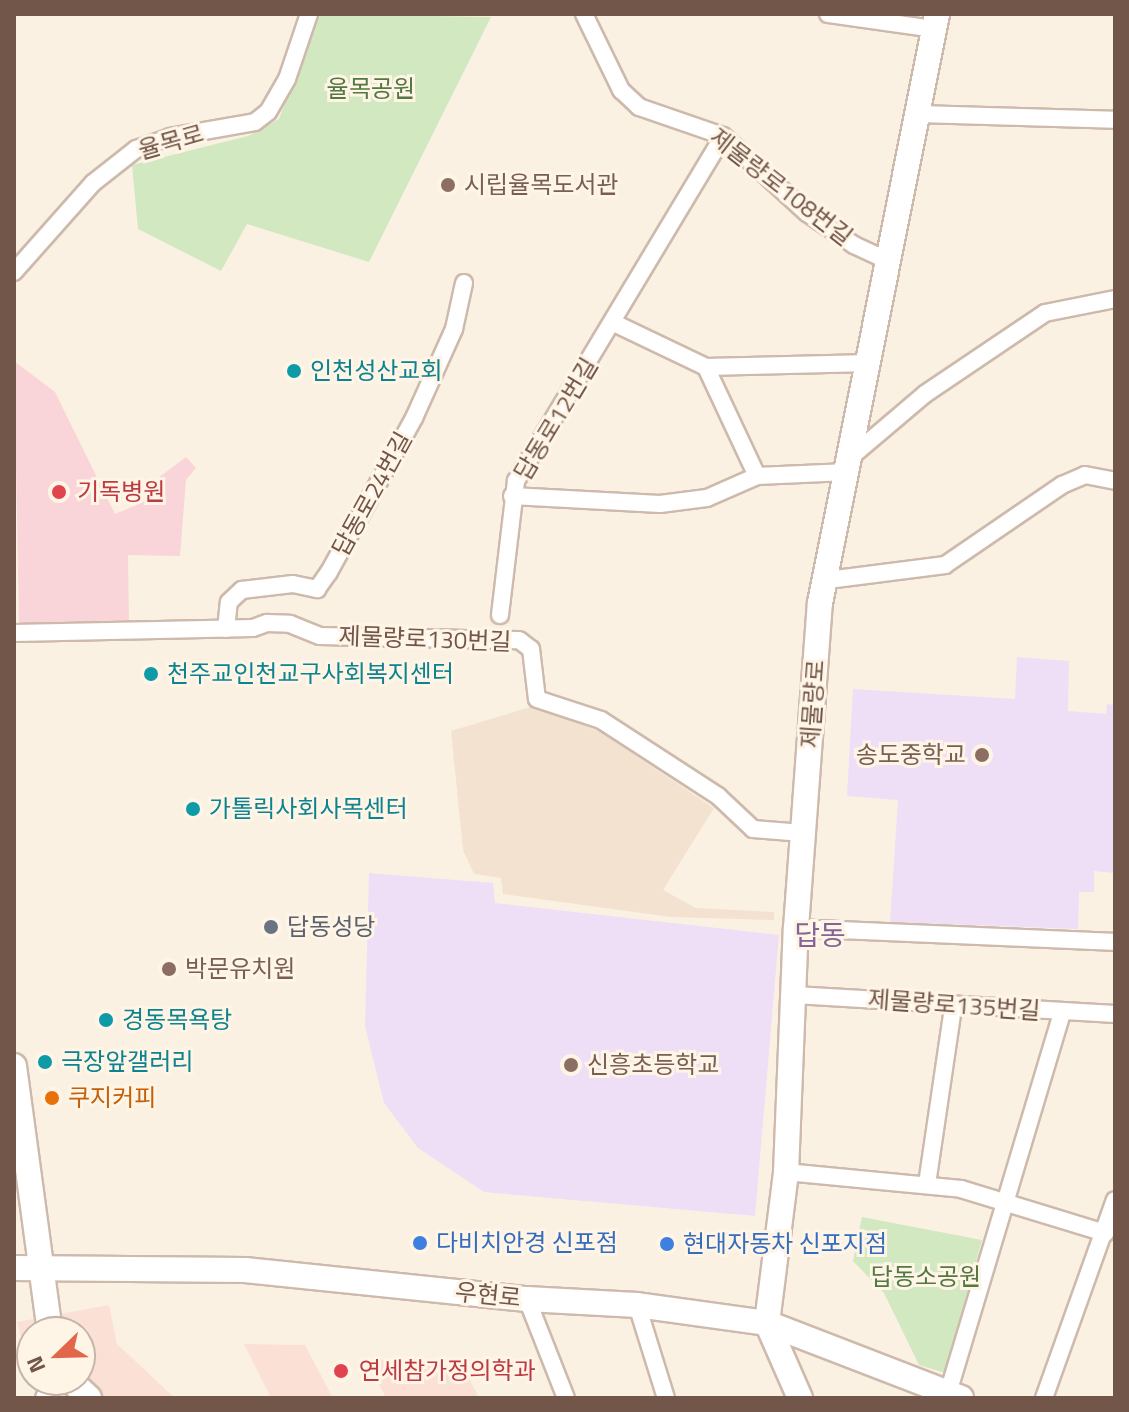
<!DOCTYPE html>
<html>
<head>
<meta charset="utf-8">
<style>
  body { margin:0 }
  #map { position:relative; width:1129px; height:1412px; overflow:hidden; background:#fbf1e2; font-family:"Titillium Web","Noto Sans KR",sans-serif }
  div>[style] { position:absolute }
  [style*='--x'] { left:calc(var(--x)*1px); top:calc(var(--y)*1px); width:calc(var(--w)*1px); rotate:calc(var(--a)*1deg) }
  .residential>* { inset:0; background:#f3e2d0 }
  .commercial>* { inset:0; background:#fbe0d6 }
  .education>* { inset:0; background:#eedff7 }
  .medical>* { inset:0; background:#f9d5da }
  .green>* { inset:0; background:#d2e8c1 }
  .roads { filter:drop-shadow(2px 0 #cebaac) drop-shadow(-2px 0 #cebaac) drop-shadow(0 2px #cebaac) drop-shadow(0 -2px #cebaac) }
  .street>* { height:16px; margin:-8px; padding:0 8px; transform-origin:8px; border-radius:8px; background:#fff }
  .secondary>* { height:24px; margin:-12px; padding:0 12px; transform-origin:12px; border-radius:12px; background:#fff }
  .dots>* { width:22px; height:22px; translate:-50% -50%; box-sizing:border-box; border:4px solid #fef5e7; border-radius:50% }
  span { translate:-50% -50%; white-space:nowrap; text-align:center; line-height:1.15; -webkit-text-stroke:6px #fef5e7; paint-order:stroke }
  .park-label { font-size:24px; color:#537842 }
  .street-label { font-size:24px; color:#725649 }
  .education-label { font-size:24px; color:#785e54 }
  .left { translate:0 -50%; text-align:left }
  .right { translate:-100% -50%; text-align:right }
  .culture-label { font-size:24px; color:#0d838f }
  .health-label { font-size:24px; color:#be3a42 }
  .worship-label { font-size:24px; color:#5b616d }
  .food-label { font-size:24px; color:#c56008 }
  .shop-label { font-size:24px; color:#366cbe }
  .quarter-label { font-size:28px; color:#836595 }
  .frame { position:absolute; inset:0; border:16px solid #725649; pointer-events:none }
  .north { position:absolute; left:16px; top:1316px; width:80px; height:80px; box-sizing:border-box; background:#fef5e7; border:2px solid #c6b5a8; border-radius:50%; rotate:247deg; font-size:22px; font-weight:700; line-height:32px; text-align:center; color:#725649 }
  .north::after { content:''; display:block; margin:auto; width:28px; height:36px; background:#e2674a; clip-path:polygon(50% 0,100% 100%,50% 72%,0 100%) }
</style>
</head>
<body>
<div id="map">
  <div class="residential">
    <i style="clip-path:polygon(534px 706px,600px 732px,714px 808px,663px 890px,696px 908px,774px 912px,774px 920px,671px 917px,503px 894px,501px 878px,474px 874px,463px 850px,451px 731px)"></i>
  </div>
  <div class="commercial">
    <i style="clip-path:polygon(109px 1305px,117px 1344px,175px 1398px,38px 1398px,33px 1380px,80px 1380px,80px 1332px,32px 1332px,32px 1377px,17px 1322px)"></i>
    <i style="clip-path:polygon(244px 1344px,305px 1345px,333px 1398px,271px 1398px)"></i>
    <i style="clip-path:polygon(459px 1359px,479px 1398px,386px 1398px,367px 1360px)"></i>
  </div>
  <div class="education">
    <i style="clip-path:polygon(1017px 657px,1069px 661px,1068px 711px,1106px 714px,1107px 704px,1115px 705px,1115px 873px,1094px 871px,1094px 892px,1079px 892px,1078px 929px,890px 922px,898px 800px,847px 796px,853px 689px,1015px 699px)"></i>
    <i style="clip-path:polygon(369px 873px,493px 883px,495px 903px,779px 935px,755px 1216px,484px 1192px,418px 1148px,384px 1103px,365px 1026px)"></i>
  </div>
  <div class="medical">
    <i style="clip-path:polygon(14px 361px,55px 392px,115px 514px,146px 501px,154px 481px,186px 457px,196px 468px,186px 480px,180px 556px,128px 555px,129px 622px,19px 624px)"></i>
  </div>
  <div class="green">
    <i style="clip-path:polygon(318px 14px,491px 17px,369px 262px,247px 224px,221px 271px,138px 229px,132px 165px,248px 136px,279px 119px)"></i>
    <i style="clip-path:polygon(862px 1217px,982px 1240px,945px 1373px,919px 1365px,884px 1293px,853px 1261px)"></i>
  </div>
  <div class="roads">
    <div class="street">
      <i style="--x:584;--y:14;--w:85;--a:64"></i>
      <i style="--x:621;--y:90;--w:25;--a:43"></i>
      <i style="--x:639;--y:107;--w:89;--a:19"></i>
      <i style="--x:723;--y:136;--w:114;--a:42.5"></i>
      <i style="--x:807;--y:213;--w:57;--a:34.2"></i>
      <i style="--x:854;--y:245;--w:38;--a:25"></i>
      <i style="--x:828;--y:14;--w:107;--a:8.1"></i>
      <i style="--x:918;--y:114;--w:197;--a:1.7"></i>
      <i style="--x:14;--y:272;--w:119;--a:-48.4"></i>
      <i style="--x:93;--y:183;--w:55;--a:-38.3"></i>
      <i style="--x:136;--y:149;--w:36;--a:-19"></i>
      <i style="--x:170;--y:137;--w:86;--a:-10"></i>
      <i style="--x:255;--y:122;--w:16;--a:-38"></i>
      <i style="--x:268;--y:112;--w:38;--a:-60"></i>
      <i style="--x:287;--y:79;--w:69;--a:-71.3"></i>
      <i style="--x:614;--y:323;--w:102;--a:25.6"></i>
      <i style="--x:706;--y:367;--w:164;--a:-1.4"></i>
      <i style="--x:852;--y:456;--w:96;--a:-40.3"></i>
      <i style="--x:925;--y:394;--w:145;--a:-34"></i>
      <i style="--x:1045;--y:313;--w:71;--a:-11.3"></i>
      <i style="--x:757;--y:476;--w:91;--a:-2.5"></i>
      <i style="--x:512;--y:496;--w:148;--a:3.1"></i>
      <i style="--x:660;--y:504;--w:47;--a:-7.3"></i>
      <i style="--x:707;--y:498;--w:55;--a:-23.7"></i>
      <i style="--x:757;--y:476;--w:120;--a:-115.1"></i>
      <i style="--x:828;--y:580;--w:118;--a:-7.3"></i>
      <i style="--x:945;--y:565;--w:142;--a:-34.4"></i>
      <i style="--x:1062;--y:485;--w:25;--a:-23"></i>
      <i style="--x:1085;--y:475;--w:31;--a:11"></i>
      <i style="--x:500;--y:615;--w:135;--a:-83.2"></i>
      <i style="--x:516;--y:481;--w:402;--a:-59"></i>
      <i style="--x:226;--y:629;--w:27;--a:-84"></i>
      <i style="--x:229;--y:602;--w:18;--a:-43"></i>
      <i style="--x:242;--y:590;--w:51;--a:-6.7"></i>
      <i style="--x:293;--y:584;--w:25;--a:12"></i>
      <i style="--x:317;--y:589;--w:21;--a:-55"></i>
      <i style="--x:329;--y:572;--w:176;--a:-61.1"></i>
      <i style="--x:414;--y:418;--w:98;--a:-65.8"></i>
      <i style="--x:454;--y:329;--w:47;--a:-77.7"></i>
      <i style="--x:14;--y:633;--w:239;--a:-1.2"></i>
      <i style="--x:253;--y:628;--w:15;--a:-20"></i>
      <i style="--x:267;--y:623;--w:23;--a:2"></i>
      <i style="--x:290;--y:624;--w:32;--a:22"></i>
      <i style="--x:320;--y:636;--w:199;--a:1.2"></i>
      <i style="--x:519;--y:640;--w:15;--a:37"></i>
      <i style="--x:531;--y:649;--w:50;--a:83.2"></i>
      <i style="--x:537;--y:699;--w:67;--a:18.2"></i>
      <i style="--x:601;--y:720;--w:140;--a:33"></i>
      <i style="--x:718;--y:796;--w:48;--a:43.3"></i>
      <i style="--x:753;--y:829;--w:50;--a:4.6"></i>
      <i style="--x:796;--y:928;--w:319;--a:2.5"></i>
      <i style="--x:794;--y:995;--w:322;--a:3.4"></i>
      <i style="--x:786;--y:1172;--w:176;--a:5.5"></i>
      <i style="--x:961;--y:1189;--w:151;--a:17"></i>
      <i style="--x:927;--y:1184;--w:179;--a:-81.6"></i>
      <i style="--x:527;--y:1299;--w:106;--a:68.5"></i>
      <i style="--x:637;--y:1305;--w:97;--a:72.7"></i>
      <i style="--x:948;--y:1393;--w:398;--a:-73.3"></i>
      <i style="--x:44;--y:1398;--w:20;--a:-66"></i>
      <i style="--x:1044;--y:1398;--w:210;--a:-70.3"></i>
    </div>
    <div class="secondary">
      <i style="--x:14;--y:1066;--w:268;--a:82.3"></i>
      <i style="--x:14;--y:1268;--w:231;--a:0.5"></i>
      <i style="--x:245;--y:1270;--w:283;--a:5.9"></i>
      <i style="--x:527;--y:1299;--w:110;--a:3.1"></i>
      <i style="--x:637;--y:1305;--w:131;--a:7.9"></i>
      <i style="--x:767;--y:1323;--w:208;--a:21.1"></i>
      <i style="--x:70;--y:1380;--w:26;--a:43"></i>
      <i style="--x:800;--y:1398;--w:82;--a:-113.7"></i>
      <i style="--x:767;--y:1323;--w:152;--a:-82.8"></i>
      <i style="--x:786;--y:1172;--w:244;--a:-87.7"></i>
      <i style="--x:796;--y:928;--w:326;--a:-85.8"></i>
      <i style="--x:820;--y:603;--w:601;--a:-78.76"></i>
    </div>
  </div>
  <div class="dots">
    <i style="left:448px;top:185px;background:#8d6e63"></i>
    <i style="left:294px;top:371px;background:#0f9aa8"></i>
    <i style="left:59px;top:492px;background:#e0444e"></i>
    <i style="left:151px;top:674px;background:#0f9aa8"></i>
    <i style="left:982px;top:755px;background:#8d6e63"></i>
    <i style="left:193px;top:809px;background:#0f9aa8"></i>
    <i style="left:271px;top:927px;background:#6b7280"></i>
    <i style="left:169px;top:969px;background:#8d6e63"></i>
    <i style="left:106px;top:1020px;background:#0f9aa8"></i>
    <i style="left:45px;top:1062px;background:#0f9aa8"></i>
    <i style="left:571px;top:1065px;background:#8d6e63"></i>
    <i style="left:52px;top:1098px;background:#e8710a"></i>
    <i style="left:420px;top:1243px;background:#3f7fe0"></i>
    <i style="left:667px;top:1244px;background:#3f7fe0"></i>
    <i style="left:341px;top:1371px;background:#e0444e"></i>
  </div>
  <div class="park-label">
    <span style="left:371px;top:89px">율목공원</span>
    <span style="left:926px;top:1277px">답동소공원</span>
  </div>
  <div class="street-label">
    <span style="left:171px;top:142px;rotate:-16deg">율목로</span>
    <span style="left:781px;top:187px;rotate:38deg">제물량로108번길</span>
    <span style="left:556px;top:419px;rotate:-59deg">답동로12번길</span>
    <span style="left:372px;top:494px;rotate:-61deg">답동로24번길</span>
    <span style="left:425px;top:639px;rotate:2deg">제물량로130번길</span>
    <span style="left:813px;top:704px;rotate:-86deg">제물량로</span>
    <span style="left:954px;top:1005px;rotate:4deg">제물량로135번길</span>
    <span style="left:488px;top:1295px;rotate:6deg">우현로</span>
  </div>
  <div class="education-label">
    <span class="left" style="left:464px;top:185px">시립율목도서관</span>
    <span class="right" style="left:966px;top:755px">송도중학교</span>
    <span class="left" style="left:185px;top:969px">박문유치원</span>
    <span class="left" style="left:587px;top:1065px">신흥초등학교</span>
  </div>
  <div class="culture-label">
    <span class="left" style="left:310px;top:371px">인천성산교회</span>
    <span class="left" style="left:167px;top:674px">천주교인천교구사회복지센터</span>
    <span class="left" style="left:209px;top:809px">가톨릭사회사목센터</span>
    <span class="left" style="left:122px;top:1020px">경동목욕탕</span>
    <span class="left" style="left:61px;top:1062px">극장앞갤러리</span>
  </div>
  <div class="health-label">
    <span class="left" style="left:77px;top:492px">기독병원</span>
    <span class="left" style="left:359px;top:1371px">연세참가정의학과</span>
  </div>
  <div class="worship-label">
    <span class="left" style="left:287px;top:927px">답동성당</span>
  </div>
  <div class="food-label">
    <span class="left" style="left:68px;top:1098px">쿠지커피</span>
  </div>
  <div class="shop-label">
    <span class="left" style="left:436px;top:1243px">다비치안경 신포점</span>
    <span class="left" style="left:683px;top:1244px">현대자동차 신포지점</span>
  </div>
  <div class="quarter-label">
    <span style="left:820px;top:935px">답동</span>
  </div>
  <div class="frame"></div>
  <div class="north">N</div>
</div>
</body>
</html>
